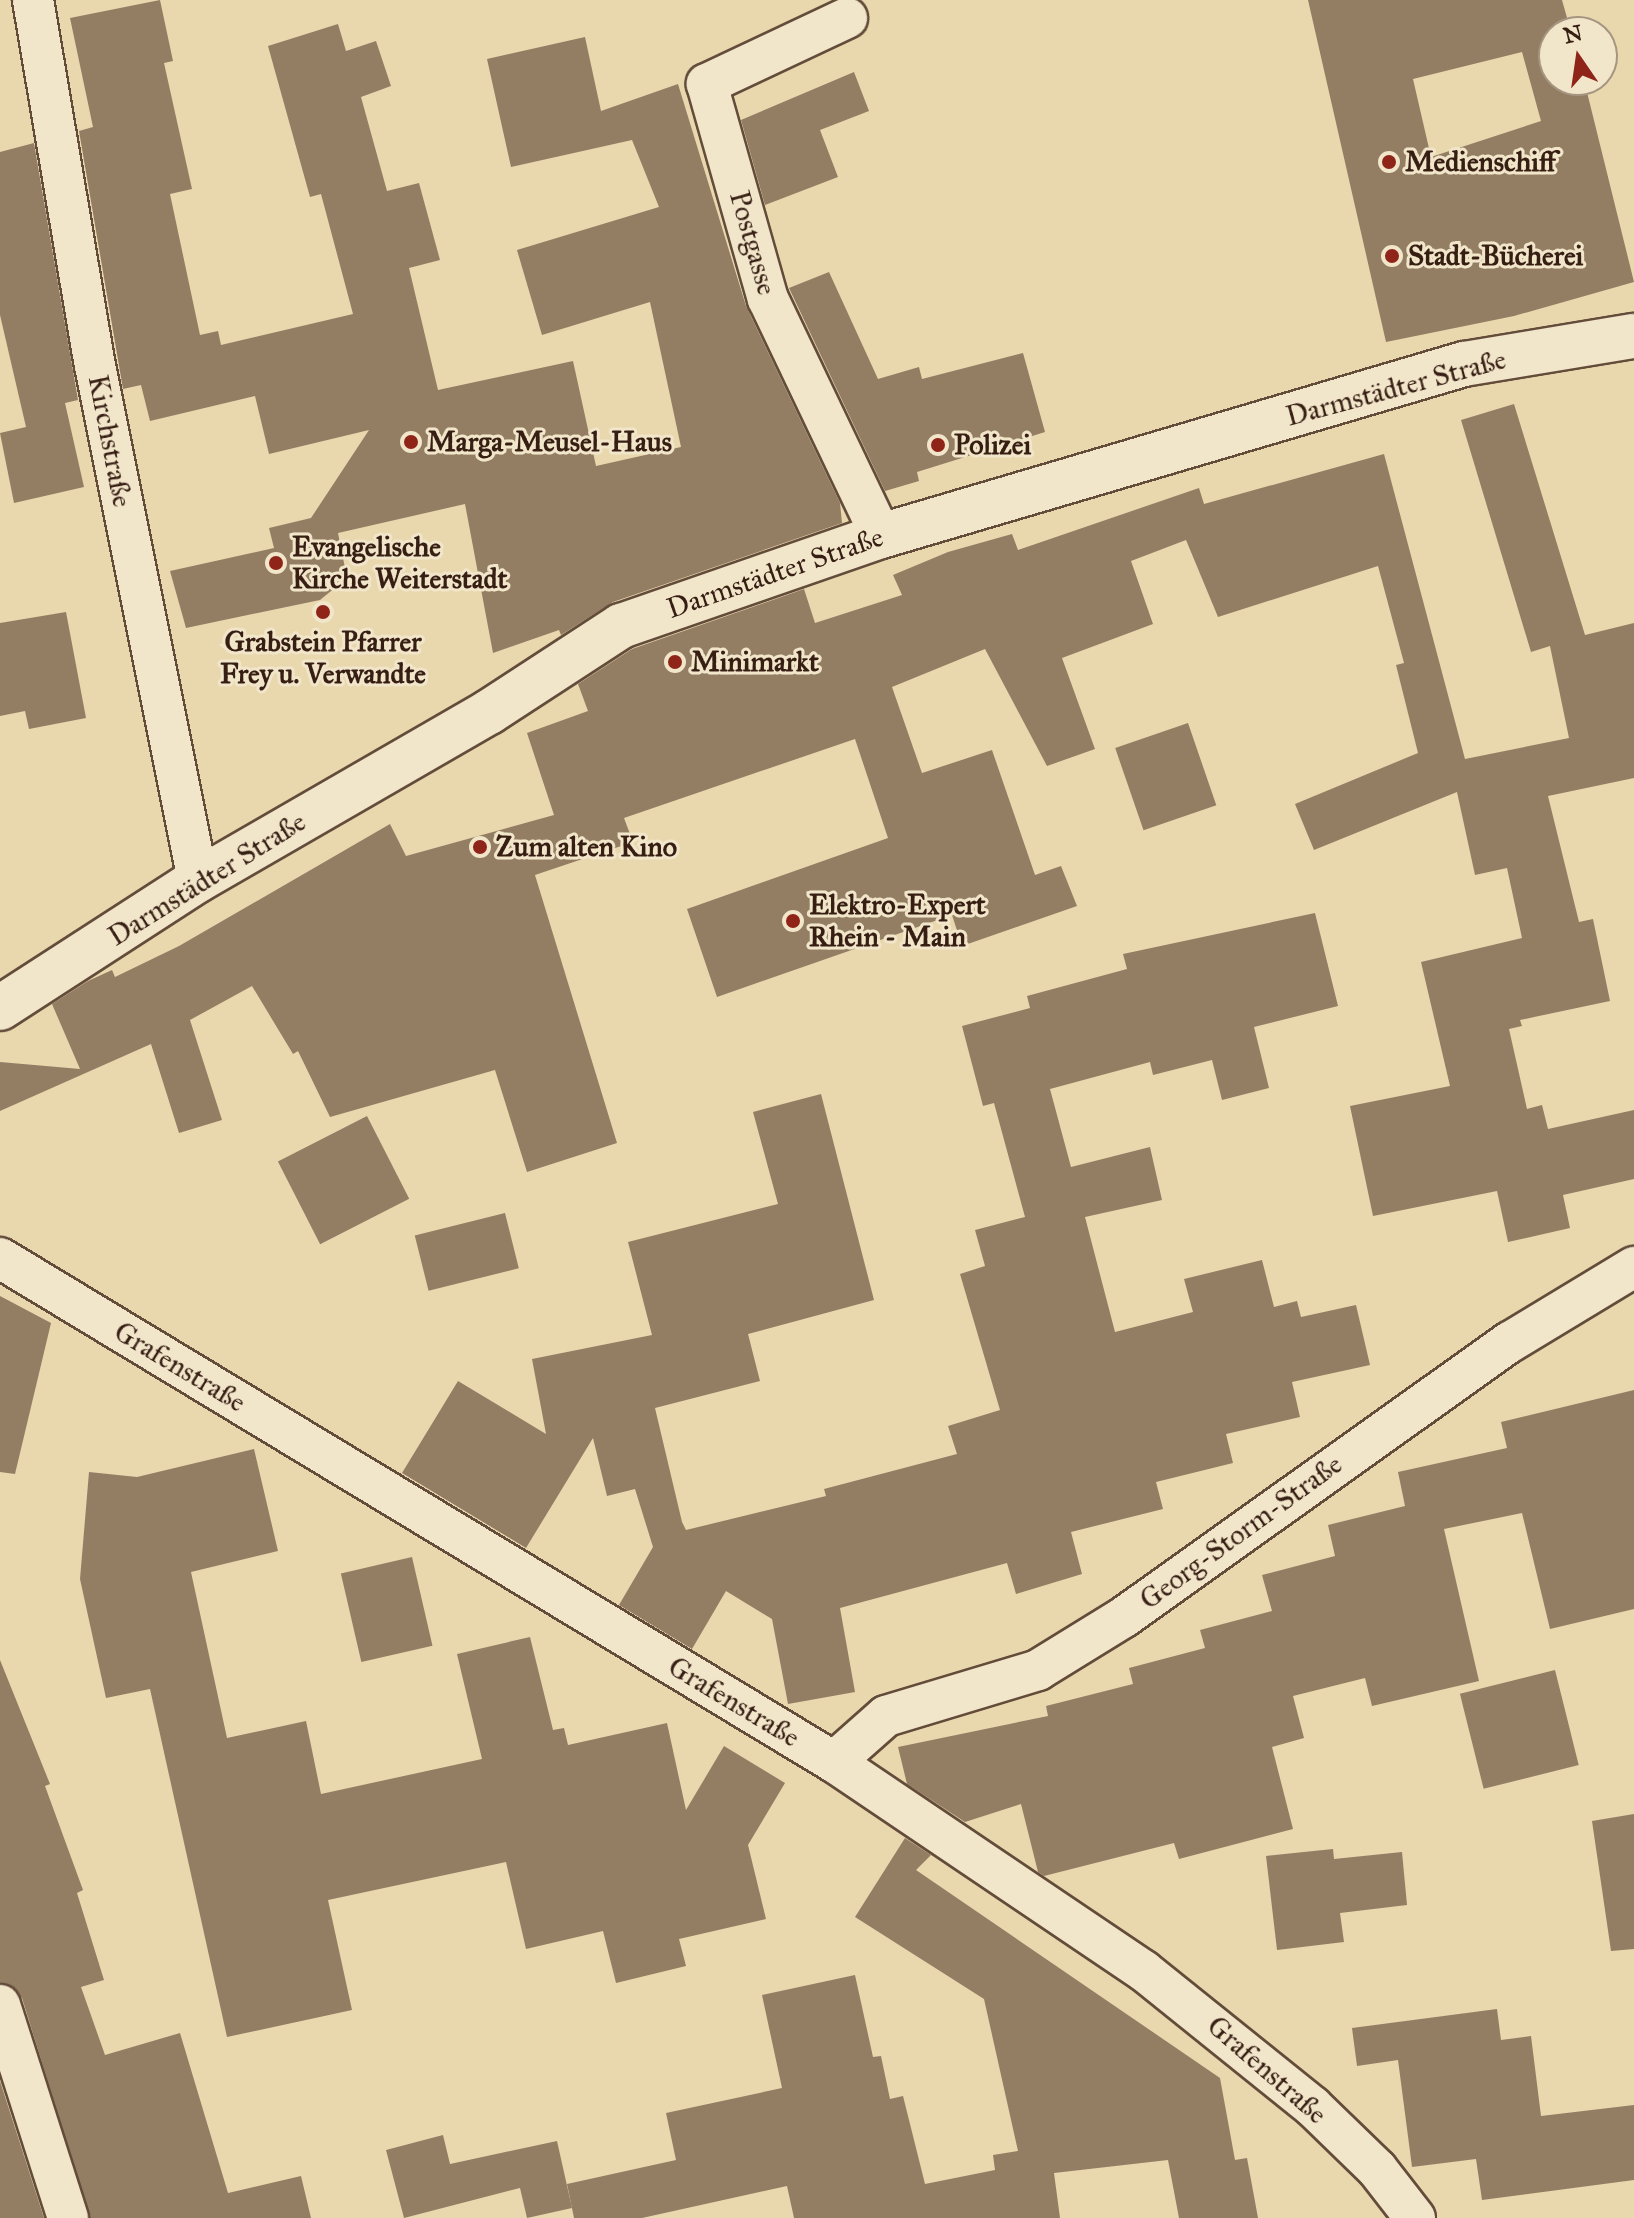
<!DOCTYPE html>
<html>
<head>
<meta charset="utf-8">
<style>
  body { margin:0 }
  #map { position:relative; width:1634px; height:2218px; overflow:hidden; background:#e9d7ae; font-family:"IM FELL Great Primer",serif }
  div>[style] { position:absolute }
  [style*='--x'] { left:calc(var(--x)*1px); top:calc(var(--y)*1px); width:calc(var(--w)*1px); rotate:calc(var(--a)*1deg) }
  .building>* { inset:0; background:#937e64; transform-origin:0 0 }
  .roads { filter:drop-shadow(2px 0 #634c3a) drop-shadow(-2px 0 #634c3a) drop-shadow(0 2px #634c3a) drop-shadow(0 -2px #634c3a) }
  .street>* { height:40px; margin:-20px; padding:0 20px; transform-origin:20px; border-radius:20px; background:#f1e5ca }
  .secondary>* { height:44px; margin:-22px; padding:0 22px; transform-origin:22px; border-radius:22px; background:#f1e5ca }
  .dots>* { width:22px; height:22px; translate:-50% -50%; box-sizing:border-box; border:4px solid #f1e5ca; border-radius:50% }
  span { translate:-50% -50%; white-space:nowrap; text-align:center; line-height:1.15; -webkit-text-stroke:6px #f1e5ca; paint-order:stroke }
  .poi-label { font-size:28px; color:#361e13; font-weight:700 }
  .left { translate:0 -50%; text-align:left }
  .street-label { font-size:28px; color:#361e13 }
  .north { position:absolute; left:1538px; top:16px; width:80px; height:80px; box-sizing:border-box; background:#f1e5ca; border:2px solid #a69581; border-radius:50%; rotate:347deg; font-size:22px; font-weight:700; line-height:32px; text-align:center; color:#361e13 }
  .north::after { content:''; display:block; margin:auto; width:28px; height:36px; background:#8f2418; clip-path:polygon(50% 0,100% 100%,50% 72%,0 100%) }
</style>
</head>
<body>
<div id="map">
  <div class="building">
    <i style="clip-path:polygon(160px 0,173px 61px,164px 63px,192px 189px,170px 194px,200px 335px,218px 331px,221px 345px,353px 314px,321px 194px,310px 197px,268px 46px,338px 24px,346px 51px,376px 41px,391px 86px,361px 97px,387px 191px,419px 183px,440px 260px,409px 268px,438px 390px,573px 361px,596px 466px,681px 447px,650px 302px,542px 335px,517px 250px,659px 207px,632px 140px,511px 167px,487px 59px,585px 37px,601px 111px,678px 84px,746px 306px,840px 503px,842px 523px,613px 602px,561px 635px,559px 630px,493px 653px,465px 504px,338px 533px,347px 578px,320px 600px,186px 628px,170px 571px,274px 548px,269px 528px,311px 518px,369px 430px,269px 454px,255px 396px,150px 421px,141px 385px,123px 389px,79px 131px,93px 127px,70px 18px)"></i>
    <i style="clip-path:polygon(evenodd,1308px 0,1562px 0,1571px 32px,1554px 32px,1554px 80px,1584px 80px,1634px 282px,1514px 316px,1386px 342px,1308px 0,1522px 52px,1541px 121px,1431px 157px,1413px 79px,1522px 52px)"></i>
    <i style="clip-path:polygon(854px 72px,869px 111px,820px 130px,838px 177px,765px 205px,741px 120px)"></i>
    <i style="clip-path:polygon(34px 143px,78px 400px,65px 403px,84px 487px,14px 503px,0 433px,26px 427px,0 315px,0 152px)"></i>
    <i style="clip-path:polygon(829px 272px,878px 379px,919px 367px,922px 379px,1023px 353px,1045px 432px,917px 472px,919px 481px,885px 491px,789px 288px)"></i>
    <i style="clip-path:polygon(1514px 404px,1585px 635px,1634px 623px,1634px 778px,1548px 796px,1579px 922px,1593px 919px,1610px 1001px,1520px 1020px,1522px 1026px,1509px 1029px,1527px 1109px,1542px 1105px,1548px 1129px,1634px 1110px,1634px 1179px,1563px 1195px,1570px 1228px,1508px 1242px,1497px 1191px,1373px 1216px,1350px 1106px,1450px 1086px,1421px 962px,1522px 938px,1507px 868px,1475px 875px,1457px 792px,1314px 850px,1295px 804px,1418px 753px,1396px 665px,1404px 663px,1378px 566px,1218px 617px,1186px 540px,1131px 561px,1153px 624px,1062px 658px,1095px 749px,1047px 766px,985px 649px,892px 687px,922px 773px,992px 750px,1035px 875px,1061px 866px,1077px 906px,962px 946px,952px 915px,717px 997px,687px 909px,888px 838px,855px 739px,624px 818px,633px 842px,535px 875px,617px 1143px,527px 1172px,495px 1070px,330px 1117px,298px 1051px,293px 1054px,252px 986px,190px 1020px,222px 1120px,179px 1133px,151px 1044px,0 1111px,0 1062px,80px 1069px,52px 1004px,88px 981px,112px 970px,115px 977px,179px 946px,390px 824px,406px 856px,554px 815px,527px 733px,588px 711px,578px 684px,632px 649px,804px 589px,815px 623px,902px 595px,893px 575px,948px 552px,1012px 534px,1018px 550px,1199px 488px,1204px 504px,1384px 454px,1465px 759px,1569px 738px,1550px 646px,1531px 652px,1461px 420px)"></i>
    <i style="clip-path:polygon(66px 612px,86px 718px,29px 729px,25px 711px,0 716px,0 623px)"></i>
    <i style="left:1188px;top:723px;width:87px;height:77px;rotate:71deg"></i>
    <i style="clip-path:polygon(1315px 913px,1338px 1006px,1254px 1027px,1269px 1088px,1222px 1100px,1212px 1060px,1153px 1075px,1150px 1062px,1050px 1089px,1071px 1167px,1150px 1147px,1162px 1200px,1085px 1217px,1115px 1332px,1193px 1312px,1184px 1279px,1262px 1260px,1274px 1307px,1297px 1301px,1301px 1317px,1356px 1305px,1370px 1365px,1292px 1382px,1300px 1417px,1226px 1434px,1233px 1463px,1156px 1482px,1163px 1509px,1071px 1532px,1082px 1574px,1016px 1594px,1007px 1563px,840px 1608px,855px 1692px,788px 1704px,772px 1619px,726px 1591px,692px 1649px,619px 1605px,653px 1547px,635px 1489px,607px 1496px,593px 1438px,526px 1548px,402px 1473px,458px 1381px,546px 1434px,532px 1359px,652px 1335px,628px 1242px,778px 1204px,753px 1112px,821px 1094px,874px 1300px,748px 1334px,760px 1381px,655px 1408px,682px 1522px,686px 1530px,826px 1496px,824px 1489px,957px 1454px,948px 1426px,1000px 1410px,960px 1274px,985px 1266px,975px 1230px,1025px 1217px,994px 1103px,983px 1106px,962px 1026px,1030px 1008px,1027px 996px,1127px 969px,1123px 954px)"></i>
    <i style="left:367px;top:1116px;width:93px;height:100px;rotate:63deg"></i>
    <i style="left:505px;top:1213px;width:57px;height:93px;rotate:76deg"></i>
    <i style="clip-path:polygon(0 1296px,51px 1323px,15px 1474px,0 1472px)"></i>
    <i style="clip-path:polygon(1634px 1390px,1634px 1609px,1550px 1629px,1522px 1513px,1444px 1529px,1479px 1681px,1372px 1706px,1365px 1678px,1293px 1696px,1304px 1738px,1272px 1747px,1293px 1829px,1179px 1859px,1174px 1843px,1044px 1876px,1038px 1872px,1021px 1804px,965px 1822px,907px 1784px,898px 1747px,1048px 1716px,1046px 1706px,1133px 1684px,1129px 1668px,1205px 1648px,1200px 1630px,1272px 1611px,1262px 1575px,1335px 1556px,1328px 1525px,1405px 1506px,1398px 1472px,1507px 1448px,1501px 1422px)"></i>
    <i style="clip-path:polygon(254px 1449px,278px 1551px,191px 1572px,227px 1738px,306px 1721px,321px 1794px,482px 1759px,457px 1654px,530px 1637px,553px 1730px,564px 1728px,568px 1745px,667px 1723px,686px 1810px,724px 1746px,785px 1783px,748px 1845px,766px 1919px,679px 1939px,686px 1966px,616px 1983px,603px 1931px,526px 1949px,506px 1862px,328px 1900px,352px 2010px,227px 2037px,150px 1689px,106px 1698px,80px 1579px,89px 1472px,137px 1477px)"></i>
    <i style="left:412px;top:1557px;width:91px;height:73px;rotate:77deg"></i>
    <i style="clip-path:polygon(0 1660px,50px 1784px,45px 1786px,83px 1890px,77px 1893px,104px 1980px,81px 1987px,105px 2055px,180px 2033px,228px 2193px,301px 2176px,311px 2218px,90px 2218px,22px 1998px,0 1983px)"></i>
    <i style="left:1555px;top:1670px;width:98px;height:98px;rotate:76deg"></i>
    <i style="clip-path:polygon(1634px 1814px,1634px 1949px,1611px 1951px,1592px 1821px)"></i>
    <i style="clip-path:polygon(905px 1838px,931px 1855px,916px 1870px,1220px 2078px,1235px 2160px,1247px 2158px,1258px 2218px,1179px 2218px,1168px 2160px,1054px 2173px,1060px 2218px,794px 2218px,787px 2186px,642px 2218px,574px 2218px,567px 2184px,676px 2160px,666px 2113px,782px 2088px,762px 1995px,855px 1975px,873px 2057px,881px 2056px,890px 2099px,903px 2096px,925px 2184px,995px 2170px,993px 2155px,1018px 2151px,984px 1999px,855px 1917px)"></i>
    <i style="clip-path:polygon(1333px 1849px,1334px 1859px,1402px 1852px,1407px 1905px,1340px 1913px,1344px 1942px,1277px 1950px,1266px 1856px)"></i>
    <i style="clip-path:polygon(1497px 2009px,1501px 2040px,1531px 2036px,1541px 2116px,1634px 2105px,1634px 2180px,1482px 2200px,1476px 2159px,1412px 2167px,1398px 2060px,1357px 2066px,1352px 2028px)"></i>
    <i style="clip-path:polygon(0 2081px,44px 2218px,0 2218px)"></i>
    <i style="clip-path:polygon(443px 2135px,450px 2164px,557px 2141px,572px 2208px,527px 2218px,520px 2188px,404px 2218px,386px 2150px)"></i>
  </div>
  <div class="roads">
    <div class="street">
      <i style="--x:33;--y:0;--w:370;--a:80.4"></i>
      <i style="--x:95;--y:365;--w:525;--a:78.69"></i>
      <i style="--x:847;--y:18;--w:155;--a:154.8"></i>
      <i style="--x:707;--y:84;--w:223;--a:74.2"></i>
      <i style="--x:768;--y:299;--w:263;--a:64.5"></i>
      <i style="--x:0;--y:1258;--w:974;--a:31.15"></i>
      <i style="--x:834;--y:1762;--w:374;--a:34"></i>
      <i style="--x:1144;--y:1971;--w:216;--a:38.8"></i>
      <i style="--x:1312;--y:2106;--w:91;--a:44.1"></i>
      <i style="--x:1377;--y:2169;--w:62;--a:52.2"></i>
      <i style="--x:834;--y:1762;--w:69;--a:-41.5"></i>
      <i style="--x:886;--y:1716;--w:159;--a:-16.8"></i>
      <i style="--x:1038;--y:1670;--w:101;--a:-31.6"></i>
      <i style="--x:1124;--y:1617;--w:474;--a:-35.5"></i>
      <i style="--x:1510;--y:1342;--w:145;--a:-31.2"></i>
      <i style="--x:0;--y:2005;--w:224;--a:72.3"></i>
    </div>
    <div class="secondary">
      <i style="--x:0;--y:1008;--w:236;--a:-32.9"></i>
      <i style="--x:198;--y:880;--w:336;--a:-30"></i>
      <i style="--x:489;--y:712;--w:158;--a:-33.1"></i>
      <i style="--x:621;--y:626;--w:275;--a:-19.1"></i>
      <i style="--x:881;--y:536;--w:608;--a:-16.44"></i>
      <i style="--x:1464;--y:364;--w:172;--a:-9.4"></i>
    </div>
  </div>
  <div class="dots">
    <i style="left:1389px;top:162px;background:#8f2418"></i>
    <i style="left:1392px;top:256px;background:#8f2418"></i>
    <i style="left:411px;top:442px;background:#8f2418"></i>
    <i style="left:938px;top:445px;background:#8f2418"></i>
    <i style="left:276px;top:563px;background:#8f2418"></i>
    <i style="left:323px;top:612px;background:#8f2418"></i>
    <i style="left:675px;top:662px;background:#8f2418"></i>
    <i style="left:480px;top:847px;background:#8f2418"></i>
    <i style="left:793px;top:921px;background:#8f2418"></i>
  </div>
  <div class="poi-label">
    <span class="left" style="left:1405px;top:162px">Medienschiff</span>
    <span class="left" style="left:1408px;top:256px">Stadt-Bücherei</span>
    <span class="left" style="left:427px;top:442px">Marga-Meusel-Haus</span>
    <span class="left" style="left:954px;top:445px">Polizei</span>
    <span class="left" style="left:292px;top:563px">Evangelische<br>Kirche Weiterstadt</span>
    <span style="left:323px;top:658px">Grabstein Pfarrer<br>Frey u. Verwandte</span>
    <span class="left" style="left:691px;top:662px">Minimarkt</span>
    <span class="left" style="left:496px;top:847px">Zum alten Kino</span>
    <span class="left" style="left:809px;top:921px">Elektro-Expert<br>Rhein - Main</span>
  </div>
  <div class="street-label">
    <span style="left:753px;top:243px;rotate:74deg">Postgasse</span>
    <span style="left:1396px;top:388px;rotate:-15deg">Darmstädter Straße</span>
    <span style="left:110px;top:441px;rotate:79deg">Kirchstraße</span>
    <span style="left:775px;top:573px;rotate:-19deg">Darmstädter Straße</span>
    <span style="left:207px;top:879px;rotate:-32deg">Darmstädter Straße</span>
    <span style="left:180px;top:1367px;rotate:31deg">Grafenstraße</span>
    <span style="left:1241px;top:1532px;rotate:-36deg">Georg-Storm-Straße</span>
    <span style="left:734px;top:1702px;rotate:31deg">Grafenstraße</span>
    <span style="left:1267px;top:2070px;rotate:41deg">Grafenstraße</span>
  </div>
  <div class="north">N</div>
</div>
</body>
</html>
